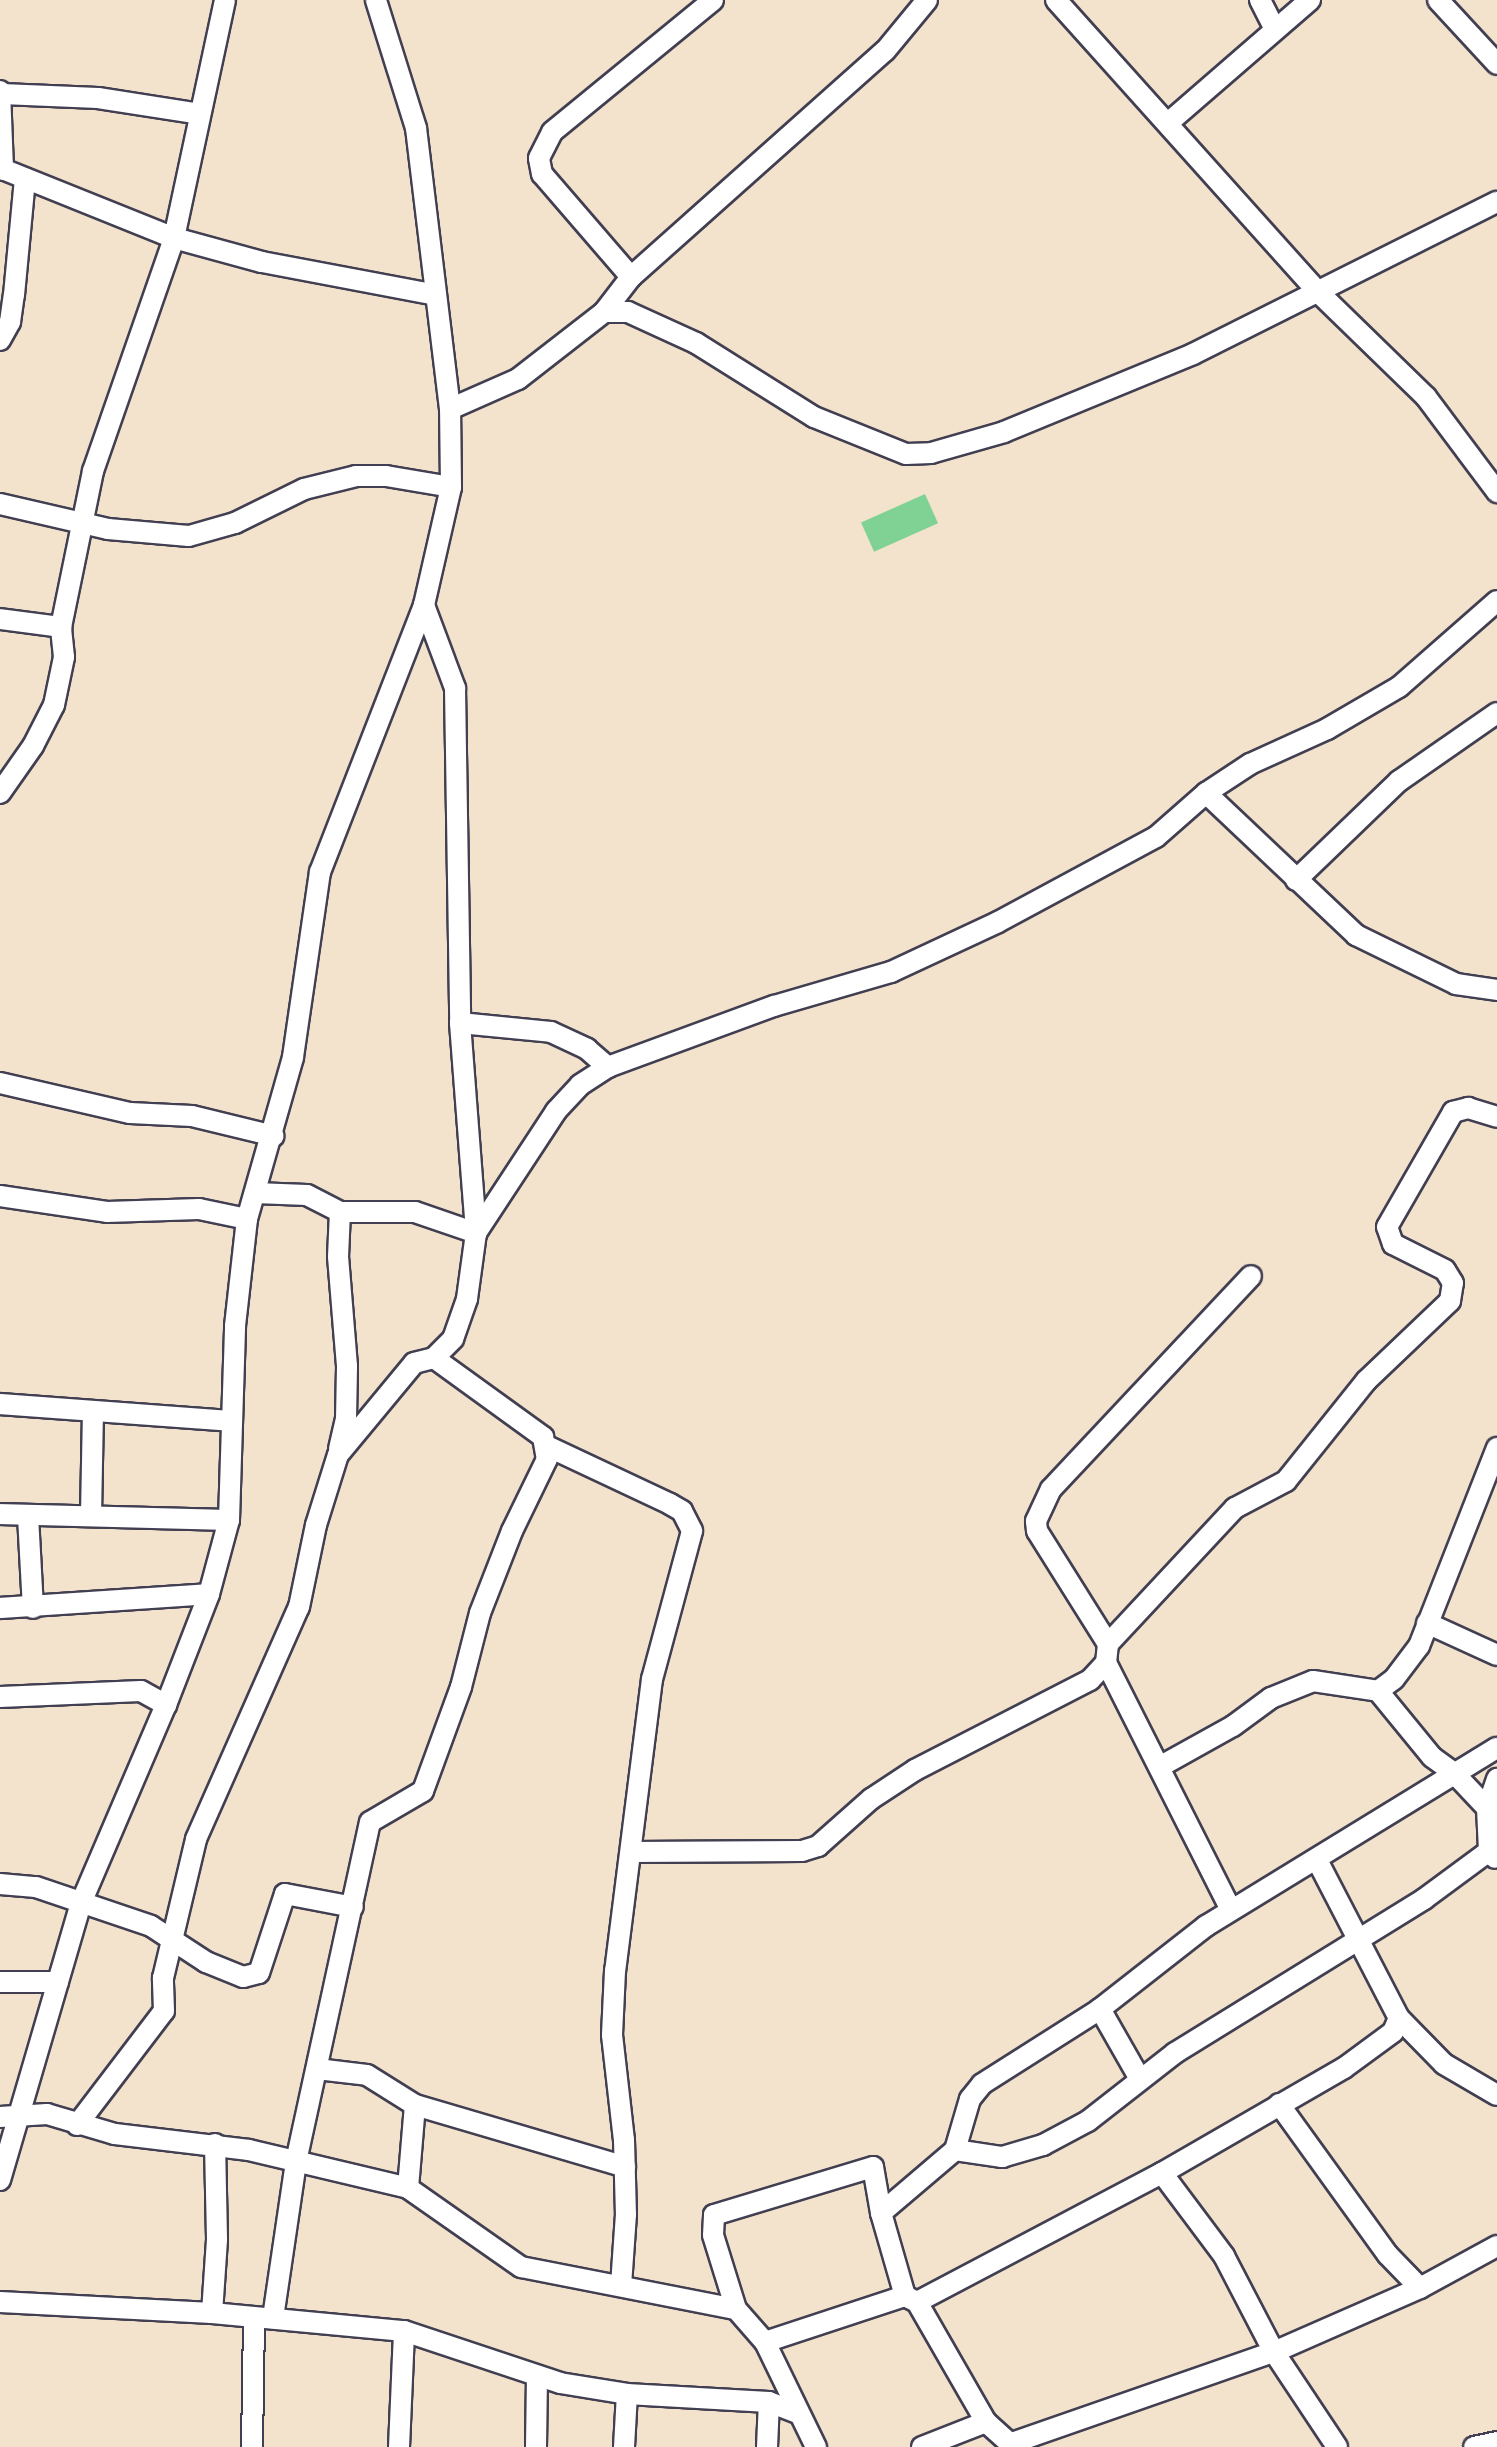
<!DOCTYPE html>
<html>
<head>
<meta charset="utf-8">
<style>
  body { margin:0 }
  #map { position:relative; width:1497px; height:2447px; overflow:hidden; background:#f3e3cd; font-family:"IM FELL Great Primer",serif }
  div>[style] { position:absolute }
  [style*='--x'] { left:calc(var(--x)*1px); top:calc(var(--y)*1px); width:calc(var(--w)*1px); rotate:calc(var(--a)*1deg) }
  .green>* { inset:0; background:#80d294; transform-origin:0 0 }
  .roads { filter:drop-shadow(2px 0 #413f51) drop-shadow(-2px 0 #413f51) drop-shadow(0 2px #413f51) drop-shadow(0 -2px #413f51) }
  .minor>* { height:20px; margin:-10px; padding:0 10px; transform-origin:10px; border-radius:10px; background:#fff }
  span { translate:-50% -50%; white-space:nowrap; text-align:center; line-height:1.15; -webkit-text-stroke:8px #f6f6f2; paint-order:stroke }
</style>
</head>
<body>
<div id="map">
  <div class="green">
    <i style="left:925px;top:494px;width:32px;height:70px;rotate:66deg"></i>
  </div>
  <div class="roads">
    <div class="minor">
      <i style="--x:1056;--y:0;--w:389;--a:48.1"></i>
      <i style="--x:1316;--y:290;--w:153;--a:44.2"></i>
      <i style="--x:1426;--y:397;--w:119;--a:53.2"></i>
      <i style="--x:1260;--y:0;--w:30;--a:63"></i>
      <i style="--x:1438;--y:0;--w:87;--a:47.3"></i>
      <i style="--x:0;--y:91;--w:79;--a:87.8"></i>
      <i style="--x:2;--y:94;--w:96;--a:2.4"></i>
      <i style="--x:98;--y:98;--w:103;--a:8.9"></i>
      <i style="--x:1168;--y:123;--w:188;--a:-40.9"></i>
      <i style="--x:0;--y:168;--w:188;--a:21.9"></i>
      <i style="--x:174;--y:238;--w:91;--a:15.3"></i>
      <i style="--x:262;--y:262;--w:177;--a:10.7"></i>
      <i style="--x:631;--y:277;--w:136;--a:-130.8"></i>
      <i style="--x:542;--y:174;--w:16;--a:-101"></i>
      <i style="--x:539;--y:158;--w:29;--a:-63"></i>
      <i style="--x:552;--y:132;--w:208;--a:-39.3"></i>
      <i style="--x:604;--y:312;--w:44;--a:-52.4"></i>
      <i style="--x:631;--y:277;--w:340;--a:-41.7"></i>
      <i style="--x:885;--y:51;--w:66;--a:-50.5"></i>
      <i style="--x:0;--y:340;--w:21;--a:-61"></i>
      <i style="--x:10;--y:322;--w:27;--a:-82"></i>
      <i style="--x:14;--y:295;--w:117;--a:-84.6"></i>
      <i style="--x:450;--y:409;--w:74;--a:-23.8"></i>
      <i style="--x:518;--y:379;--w:109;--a:-37.9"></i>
      <i style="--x:604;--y:312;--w:24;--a:0"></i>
      <i style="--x:628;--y:312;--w:75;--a:24.5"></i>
      <i style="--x:696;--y:343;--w:139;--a:32.1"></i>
      <i style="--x:814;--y:417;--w:99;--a:21.9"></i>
      <i style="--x:906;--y:454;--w:25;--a:-2"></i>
      <i style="--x:931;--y:453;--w:76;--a:-16"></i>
      <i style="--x:1004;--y:432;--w:204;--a:-22.4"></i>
      <i style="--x:1193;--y:354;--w:340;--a:-26.6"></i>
      <i style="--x:0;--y:504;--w:111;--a:13"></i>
      <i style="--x:108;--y:529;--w:81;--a:4.9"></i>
      <i style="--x:189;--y:536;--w:48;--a:-15.8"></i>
      <i style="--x:235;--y:523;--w:77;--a:-26.2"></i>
      <i style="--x:304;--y:489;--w:54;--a:-14"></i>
      <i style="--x:356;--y:476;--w:30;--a:0"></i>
      <i style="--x:386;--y:476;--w:66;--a:9.6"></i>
      <i style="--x:424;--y:605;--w:89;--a:69.5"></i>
      <i style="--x:455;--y:688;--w:335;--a:89.1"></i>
      <i style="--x:460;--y:1023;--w:211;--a:85.6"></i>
      <i style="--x:476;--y:1233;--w:67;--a:97.8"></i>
      <i style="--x:467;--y:1299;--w:42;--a:109.3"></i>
      <i style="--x:453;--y:1339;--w:27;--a:135"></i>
      <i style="--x:0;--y:619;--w:62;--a:7.5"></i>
      <i style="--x:0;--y:793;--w:57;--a:-54.9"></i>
      <i style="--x:33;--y:746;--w:46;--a:-62.9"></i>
      <i style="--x:54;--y:705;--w:49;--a:-78.2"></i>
      <i style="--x:64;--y:657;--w:30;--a:-96"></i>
      <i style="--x:61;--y:627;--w:159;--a:-78.4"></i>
      <i style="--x:93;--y:471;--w:247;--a:-70.8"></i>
      <i style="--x:174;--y:238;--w:243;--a:-77.9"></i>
      <i style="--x:1206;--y:793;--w:207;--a:43.4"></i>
      <i style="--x:1356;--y:935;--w:111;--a:26.1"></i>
      <i style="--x:1456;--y:984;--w:41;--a:8.3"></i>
      <i style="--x:1296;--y:880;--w:143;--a:-43.9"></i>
      <i style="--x:1399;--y:781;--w:119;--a:-34.8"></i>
      <i style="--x:460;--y:1023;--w:91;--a:5.6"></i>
      <i style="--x:551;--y:1032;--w:40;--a:25"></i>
      <i style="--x:587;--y:1049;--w:28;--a:41"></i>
      <i style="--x:0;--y:1083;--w:133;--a:13"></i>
      <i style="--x:130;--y:1113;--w:62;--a:2.8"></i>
      <i style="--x:192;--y:1116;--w:84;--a:13.7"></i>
      <i style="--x:255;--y:1193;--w:52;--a:2.2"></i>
      <i style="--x:307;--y:1195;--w:37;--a:27"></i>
      <i style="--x:340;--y:1212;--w:75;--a:0"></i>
      <i style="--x:415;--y:1212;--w:65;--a:19"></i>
      <i style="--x:0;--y:1196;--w:108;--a:8.5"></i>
      <i style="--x:107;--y:1212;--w:92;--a:-1.9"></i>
      <i style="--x:199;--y:1209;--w:49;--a:11.8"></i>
      <i style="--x:476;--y:1233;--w:146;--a:-56.7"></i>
      <i style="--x:556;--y:1111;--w:35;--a:-47"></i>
      <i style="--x:580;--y:1085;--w:33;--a:-33"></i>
      <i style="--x:608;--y:1067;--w:177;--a:-20.2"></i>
      <i style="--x:774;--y:1006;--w:122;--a:-16.2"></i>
      <i style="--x:891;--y:972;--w:118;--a:-25"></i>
      <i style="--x:998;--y:922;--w:179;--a:-28.3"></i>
      <i style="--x:1156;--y:837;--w:67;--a:-41.3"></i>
      <i style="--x:1206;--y:793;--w:53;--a:-33.4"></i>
      <i style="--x:1250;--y:764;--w:85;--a:-24.4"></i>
      <i style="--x:1327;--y:729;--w:83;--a:-30.3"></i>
      <i style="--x:1399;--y:687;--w:130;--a:-41.3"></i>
      <i style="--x:0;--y:1404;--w:231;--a:4.2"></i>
      <i style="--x:549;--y:1447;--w:134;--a:25.2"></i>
      <i style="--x:670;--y:1504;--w:14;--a:30"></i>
      <i style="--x:682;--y:1511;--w:22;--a:63"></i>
      <i style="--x:692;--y:1531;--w:153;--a:105.1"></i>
      <i style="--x:652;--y:1679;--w:294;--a:97.2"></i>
      <i style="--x:615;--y:1971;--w:64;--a:92.7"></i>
      <i style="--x:612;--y:2035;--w:106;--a:83.5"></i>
      <i style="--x:624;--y:2140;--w:74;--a:88.5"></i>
      <i style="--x:626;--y:2214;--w:72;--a:94"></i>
      <i style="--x:339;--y:1449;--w:31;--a:-77"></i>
      <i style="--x:346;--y:1419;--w:53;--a:-88.9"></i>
      <i style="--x:347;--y:1366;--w:109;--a:-94.7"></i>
      <i style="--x:338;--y:1257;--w:45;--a:-87.5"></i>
      <i style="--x:0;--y:1514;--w:229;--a:1.5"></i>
      <i style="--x:91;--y:1515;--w:103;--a:-88.9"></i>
      <i style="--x:28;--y:1516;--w:92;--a:86.9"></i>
      <i style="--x:0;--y:1608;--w:209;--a:-3.8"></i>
      <i style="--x:1427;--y:1623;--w:77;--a:24.6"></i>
      <i style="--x:1108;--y:1644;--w:186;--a:-47"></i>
      <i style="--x:1235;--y:1508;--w:58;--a:-27.9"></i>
      <i style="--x:1286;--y:1481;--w:128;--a:-51.3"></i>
      <i style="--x:1366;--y:1381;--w:116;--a:-43.6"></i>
      <i style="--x:1450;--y:1301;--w:18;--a:-81"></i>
      <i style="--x:1453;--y:1283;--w:15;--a:-122"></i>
      <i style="--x:1445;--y:1270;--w:58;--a:-153.4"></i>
      <i style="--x:1393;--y:1244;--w:18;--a:-109"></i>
      <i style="--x:1387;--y:1227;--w:133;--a:-60.1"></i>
      <i style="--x:1453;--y:1112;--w:16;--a:-15"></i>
      <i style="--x:1468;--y:1108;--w:30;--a:17"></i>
      <i style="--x:1378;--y:1691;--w:85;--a:50.7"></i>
      <i style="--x:1432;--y:1757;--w:26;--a:36"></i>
      <i style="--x:1453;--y:1772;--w:50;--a:46.6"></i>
      <i style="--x:1487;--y:1808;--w:43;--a:87.3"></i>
      <i style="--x:1489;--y:1851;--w:9;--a:49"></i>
      <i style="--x:0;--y:1697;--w:141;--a:-2.4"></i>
      <i style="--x:141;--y:1691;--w:29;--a:29"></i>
      <i style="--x:1161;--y:1766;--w:82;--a:-29.1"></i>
      <i style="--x:1233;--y:1726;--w:47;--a:-36.4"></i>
      <i style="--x:1271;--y:1698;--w:45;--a:-22"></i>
      <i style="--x:1313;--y:1681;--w:66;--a:8.7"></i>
      <i style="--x:1378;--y:1691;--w:20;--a:-37"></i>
      <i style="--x:1394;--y:1679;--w:41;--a:-52.9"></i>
      <i style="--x:1419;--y:1646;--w:213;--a:-68.5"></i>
      <i style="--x:1487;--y:1808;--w:31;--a:-71"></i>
      <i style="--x:632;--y:1852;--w:170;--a:-0.3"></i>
      <i style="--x:802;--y:1851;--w:17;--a:-17"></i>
      <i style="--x:818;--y:1846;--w:71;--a:-41.6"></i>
      <i style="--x:871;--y:1799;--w:53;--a:-33.4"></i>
      <i style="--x:915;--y:1770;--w:197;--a:-27.2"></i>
      <i style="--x:1090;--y:1680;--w:23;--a:-47"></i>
      <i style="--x:1317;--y:1860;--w:178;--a:62.6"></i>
      <i style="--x:1399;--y:2018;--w:64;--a:45.6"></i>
      <i style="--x:1444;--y:2064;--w:61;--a:30.3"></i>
      <i style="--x:0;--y:1884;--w:36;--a:5"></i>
      <i style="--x:36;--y:1887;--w:121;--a:18.7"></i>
      <i style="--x:151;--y:1926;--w:66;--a:33.2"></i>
      <i style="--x:206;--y:1962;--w:40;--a:22"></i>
      <i style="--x:243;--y:1977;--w:16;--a:-14"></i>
      <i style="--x:259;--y:1973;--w:83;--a:-71.8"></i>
      <i style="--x:285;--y:1894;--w:69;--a:10.8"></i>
      <i style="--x:1231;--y:1910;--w:277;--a:-116.8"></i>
      <i style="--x:1106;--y:1663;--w:19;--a:-84"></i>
      <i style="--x:1108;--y:1644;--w:133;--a:-122.1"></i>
      <i style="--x:1037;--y:1531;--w:10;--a:-96"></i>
      <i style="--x:1036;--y:1521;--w:35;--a:-65"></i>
      <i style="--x:1051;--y:1489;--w:292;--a:-46.8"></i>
      <i style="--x:0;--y:1982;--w:58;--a:0"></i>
      <i style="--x:1100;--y:2009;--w:81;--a:60.3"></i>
      <i style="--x:317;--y:2069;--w:50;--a:6.8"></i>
      <i style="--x:367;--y:2075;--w:57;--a:32"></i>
      <i style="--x:415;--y:2105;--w:219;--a:16.4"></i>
      <i style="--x:1279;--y:2104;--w:186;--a:54.2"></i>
      <i style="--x:1388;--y:2255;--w:46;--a:45.9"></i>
      <i style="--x:0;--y:2117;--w:47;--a:-3.7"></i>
      <i style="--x:47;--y:2114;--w:71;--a:16.4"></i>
      <i style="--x:115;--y:2134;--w:135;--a:6.8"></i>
      <i style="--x:249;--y:2150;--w:163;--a:13.4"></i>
      <i style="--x:408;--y:2188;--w:138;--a:35"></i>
      <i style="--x:521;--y:2267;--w:219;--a:11.1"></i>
      <i style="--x:736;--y:2309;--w:44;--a:48.7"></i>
      <i style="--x:765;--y:2342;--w:117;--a:64.1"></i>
      <i style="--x:77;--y:2125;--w:143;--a:-52.7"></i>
      <i style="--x:164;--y:2011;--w:33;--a:-92"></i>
      <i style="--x:163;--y:1978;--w:143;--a:-76.6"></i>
      <i style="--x:196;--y:1839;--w:254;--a:-66.1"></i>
      <i style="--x:299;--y:1607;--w:84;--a:-78.3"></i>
      <i style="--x:316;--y:1525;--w:73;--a:-72.6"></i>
      <i style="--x:338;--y:1455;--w:119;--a:-50.4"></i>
      <i style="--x:414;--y:1363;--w:21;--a:-14"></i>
      <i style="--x:434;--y:1358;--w:135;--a:35.9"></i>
      <i style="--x:543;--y:1437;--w:22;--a:80"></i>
      <i style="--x:547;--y:1459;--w:80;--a:115.9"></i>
      <i style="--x:512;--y:1531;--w:88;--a:111.3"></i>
      <i style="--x:480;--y:1613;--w:76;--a:104.4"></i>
      <i style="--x:461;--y:1687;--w:111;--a:110.1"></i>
      <i style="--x:423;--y:1791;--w:61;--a:149.7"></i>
      <i style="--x:370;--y:1822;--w:348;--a:102.3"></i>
      <i style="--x:296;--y:2162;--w:158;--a:98.4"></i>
      <i style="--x:955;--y:2150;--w:48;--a:8.5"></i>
      <i style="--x:1002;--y:2157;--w:43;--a:-16.3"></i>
      <i style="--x:1043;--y:2145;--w:51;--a:-28.1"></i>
      <i style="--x:1088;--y:2121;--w:110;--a:-38"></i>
      <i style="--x:1175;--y:2053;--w:293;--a:-31.7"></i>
      <i style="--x:1424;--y:1899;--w:81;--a:-36.4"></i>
      <i style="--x:1162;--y:2173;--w:104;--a:53.2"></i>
      <i style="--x:1224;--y:2256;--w:108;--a:62.5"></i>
      <i style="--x:1274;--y:2352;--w:114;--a:56.4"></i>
      <i style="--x:0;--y:2180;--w:289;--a:-73.7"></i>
      <i style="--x:81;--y:1903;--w:215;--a:-66.8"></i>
      <i style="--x:166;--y:1705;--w:119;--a:-68.8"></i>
      <i style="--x:209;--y:1594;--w:77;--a:-74.9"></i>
      <i style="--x:229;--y:1520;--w:194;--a:-88.2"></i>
      <i style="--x:235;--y:1326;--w:108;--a:-83.6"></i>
      <i style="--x:247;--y:1219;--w:168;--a:-74.1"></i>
      <i style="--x:293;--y:1057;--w:187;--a:-81.7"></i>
      <i style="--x:320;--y:872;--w:287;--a:-68.7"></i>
      <i style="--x:424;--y:605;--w:121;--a:-77.1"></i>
      <i style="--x:451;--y:487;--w:78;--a:-90.7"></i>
      <i style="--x:450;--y:409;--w:283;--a:-96.9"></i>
      <i style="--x:416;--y:128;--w:134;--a:-107.4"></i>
      <i style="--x:408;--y:2188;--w:83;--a:-85.2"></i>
      <i style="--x:905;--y:2296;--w:86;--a:-106.1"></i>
      <i style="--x:881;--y:2213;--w:97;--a:-40.4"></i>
      <i style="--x:955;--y:2150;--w:53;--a:-73.6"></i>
      <i style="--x:970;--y:2099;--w:19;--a:-51"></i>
      <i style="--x:982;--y:2084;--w:140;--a:-32.4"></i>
      <i style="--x:1100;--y:2009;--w:135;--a:-38.1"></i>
      <i style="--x:1206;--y:1926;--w:341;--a:-31.5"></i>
      <i style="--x:0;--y:2302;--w:212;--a:3"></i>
      <i style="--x:212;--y:2313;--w:193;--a:5.4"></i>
      <i style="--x:404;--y:2331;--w:164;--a:18.4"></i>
      <i style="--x:560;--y:2383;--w:68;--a:9.3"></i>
      <i style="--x:627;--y:2394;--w:142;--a:3.2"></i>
      <i style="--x:769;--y:2402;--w:31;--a:21"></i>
      <i style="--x:917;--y:2302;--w:277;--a:-27.8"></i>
      <i style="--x:1162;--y:2173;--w:210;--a:-30"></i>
      <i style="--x:1344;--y:2068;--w:61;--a:-36.3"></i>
      <i style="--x:1393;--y:2032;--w:15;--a:-67"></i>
      <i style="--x:736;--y:2309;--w:77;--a:-107.3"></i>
      <i style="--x:713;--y:2235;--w:20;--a:-87"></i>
      <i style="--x:714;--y:2215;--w:166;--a:-16.8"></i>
      <i style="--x:873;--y:2167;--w:47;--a:80.1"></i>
      <i style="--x:212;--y:2313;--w:74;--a:-86.1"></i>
      <i style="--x:217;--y:2239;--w:95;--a:-91.2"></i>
      <i style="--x:765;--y:2342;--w:147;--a:-18.2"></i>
      <i style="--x:905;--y:2296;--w:13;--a:27"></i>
      <i style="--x:917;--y:2302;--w:138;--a:60.1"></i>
      <i style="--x:986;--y:2422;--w:38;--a:42"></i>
      <i style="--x:1012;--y:2443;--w:277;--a:-19.2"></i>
      <i style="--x:1274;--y:2352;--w:159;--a:-23.7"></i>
      <i style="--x:1420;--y:2288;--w:88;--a:-28.6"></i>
      <i style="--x:252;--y:2447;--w:129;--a:-89.1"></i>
      <i style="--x:399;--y:2447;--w:116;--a:-87.5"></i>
      <i style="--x:536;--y:2447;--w:71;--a:-89.2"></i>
      <i style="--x:624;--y:2447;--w:53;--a:-86.8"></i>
      <i style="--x:767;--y:2447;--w:45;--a:-87.5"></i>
      <i style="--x:922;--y:2447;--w:69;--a:-21.3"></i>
      <i style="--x:1474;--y:2447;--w:24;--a:-12"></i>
    </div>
  </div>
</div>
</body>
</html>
